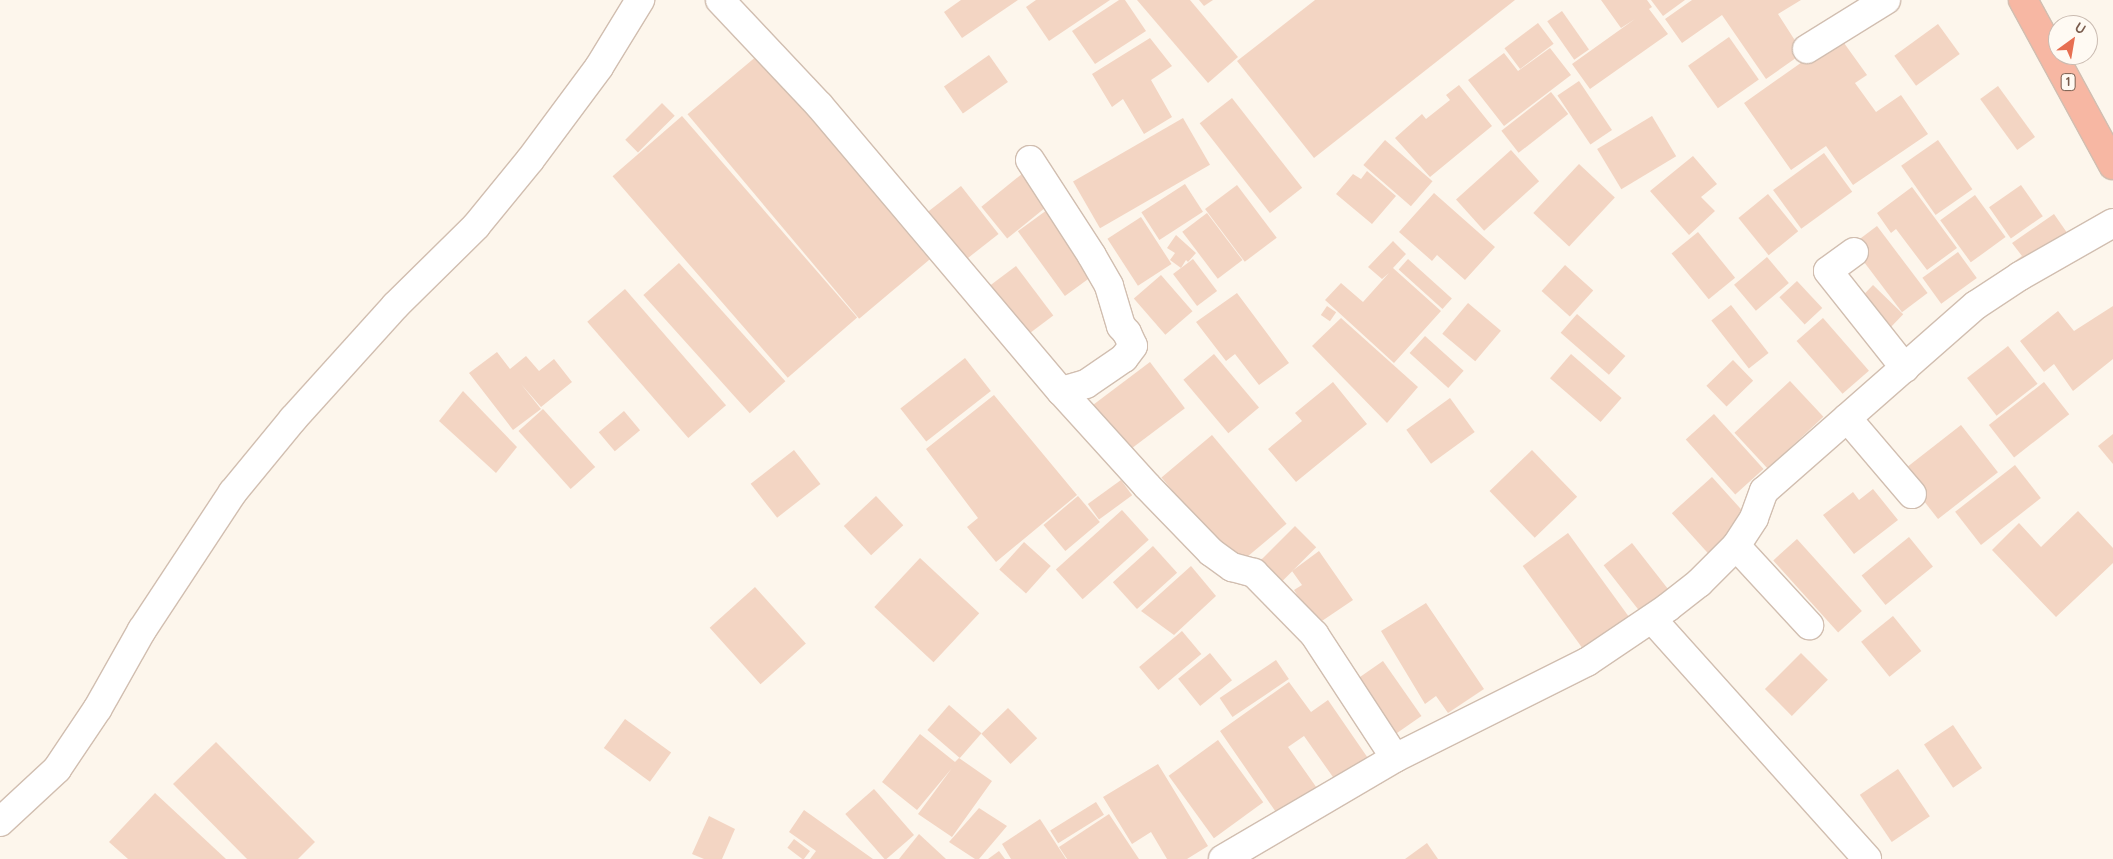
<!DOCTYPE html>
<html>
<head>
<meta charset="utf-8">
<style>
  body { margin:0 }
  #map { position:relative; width:2113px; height:859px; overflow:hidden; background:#fdf6ec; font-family:Quicksand,sans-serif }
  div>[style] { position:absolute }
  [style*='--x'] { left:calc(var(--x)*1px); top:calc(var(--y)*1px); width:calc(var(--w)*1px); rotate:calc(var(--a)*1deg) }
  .building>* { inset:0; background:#f3d5c3; transform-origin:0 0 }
  .roads { filter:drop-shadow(1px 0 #d1beb0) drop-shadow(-1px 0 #d1beb0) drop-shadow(0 1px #d1beb0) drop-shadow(0 -1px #d1beb0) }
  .street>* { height:28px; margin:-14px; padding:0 14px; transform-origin:14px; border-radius:14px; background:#fff }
  .highway>* { height:28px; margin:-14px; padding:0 14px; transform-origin:14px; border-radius:14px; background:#f7b7a3 }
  span { translate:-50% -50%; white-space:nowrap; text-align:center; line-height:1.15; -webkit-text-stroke:4.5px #fffaf3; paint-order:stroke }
  .shield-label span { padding:1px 4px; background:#fffaf3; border:1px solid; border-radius:4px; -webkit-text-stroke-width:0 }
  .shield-label { font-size:12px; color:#7a5c4d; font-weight:700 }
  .north { position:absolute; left:2048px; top:15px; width:50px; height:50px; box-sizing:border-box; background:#fffaf3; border:1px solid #cabbb1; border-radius:50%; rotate:32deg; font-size:14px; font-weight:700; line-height:20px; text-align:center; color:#7a5c4d }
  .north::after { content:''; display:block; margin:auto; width:18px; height:22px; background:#e76f51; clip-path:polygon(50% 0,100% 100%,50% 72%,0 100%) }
</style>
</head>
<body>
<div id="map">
  <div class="building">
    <i style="clip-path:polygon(961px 0,1018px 0,962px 38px,944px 12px)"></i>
    <i style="clip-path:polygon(1036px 0,1110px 0,1049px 41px,1026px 7px)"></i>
    <i style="clip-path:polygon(1119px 0,1125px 0,1146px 31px,1095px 64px,1072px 31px)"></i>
    <i style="clip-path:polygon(1137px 0,1190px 0,1238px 57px,1208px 83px)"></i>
    <i style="clip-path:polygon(1199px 0,1213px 0,1204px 6px)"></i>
    <i style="clip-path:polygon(1315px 0,1515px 0,1314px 158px,1237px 61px)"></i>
    <i style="clip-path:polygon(1601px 0,1647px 0,1652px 7px,1649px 9px,1668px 34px,1590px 89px,1572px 64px,1635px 19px,1621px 28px)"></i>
    <i style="clip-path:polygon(1651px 0,1685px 0,1663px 16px)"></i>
    <i style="clip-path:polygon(1692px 0,1801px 0,1778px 14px,1803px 53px,1766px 79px,1722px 15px,1682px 43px,1665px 19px)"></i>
    <i style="left:1562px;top:11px;width:47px;height:18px;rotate:55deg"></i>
    <i style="left:1538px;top:23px;width:26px;height:42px;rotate:53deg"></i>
    <i style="left:1938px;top:24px;width:37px;height:54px;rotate:54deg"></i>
    <i style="clip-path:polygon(1839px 36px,1867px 75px,1855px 83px,1876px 112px,1901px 95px,1928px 134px,1853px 185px,1826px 146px,1791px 170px,1744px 103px)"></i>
    <i style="left:1729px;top:37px;width:52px;height:50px;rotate:55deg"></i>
    <i style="clip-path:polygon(1150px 38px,1172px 66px,1151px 80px,1172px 117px,1144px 134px,1123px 99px,1112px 107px,1092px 74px)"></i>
    <i style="clip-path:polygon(1550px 48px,1571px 75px,1504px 126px,1468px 80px,1504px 53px,1518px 71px)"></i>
    <i style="left:758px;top:55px;width:267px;height:92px;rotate:50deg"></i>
    <i style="left:989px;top:55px;width:33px;height:55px;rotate:55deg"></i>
    <i style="left:1579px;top:81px;width:59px;height:26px;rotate:56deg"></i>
    <i style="clip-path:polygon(1459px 85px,1492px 126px,1430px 177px,1395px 138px,1422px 114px,1426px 119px,1450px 100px,1446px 95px)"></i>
    <i style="left:1998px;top:86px;width:63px;height:22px;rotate:54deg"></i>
    <i style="left:1551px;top:92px;width:28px;height:63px;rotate:52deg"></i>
    <i style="left:1232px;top:98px;width:114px;height:41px;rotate:52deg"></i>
    <i style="left:662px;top:103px;width:18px;height:52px;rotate:45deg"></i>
    <i style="left:682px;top:116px;width:267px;height:92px;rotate:49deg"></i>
    <i style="left:1652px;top:116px;width:47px;height:64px;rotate:59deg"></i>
    <i style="left:1183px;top:118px;width:54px;height:127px;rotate:60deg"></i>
    <i style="left:1385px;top:140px;width:63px;height:33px;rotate:41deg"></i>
    <i style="left:1938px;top:140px;width:60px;height:45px;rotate:55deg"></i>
    <i style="left:1511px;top:150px;width:42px;height:74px;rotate:48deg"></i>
    <i style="left:1824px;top:153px;width:48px;height:63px;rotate:54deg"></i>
    <i style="clip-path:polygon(1693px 156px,1717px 184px,1701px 197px,1715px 211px,1689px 235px,1650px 191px)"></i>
    <i style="left:1579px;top:164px;width:49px;height:67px;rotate:43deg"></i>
    <i style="left:1028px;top:169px;width:41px;height:60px;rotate:51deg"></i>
    <i style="clip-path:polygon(1367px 171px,1396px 196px,1372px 224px,1336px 194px,1353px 174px,1361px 179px)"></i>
    <i style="left:1185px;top:184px;width:33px;height:52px;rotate:57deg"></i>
    <i style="left:1237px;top:185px;width:66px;height:40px;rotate:53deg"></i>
    <i style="left:2021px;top:185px;width:38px;height:39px;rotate:55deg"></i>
    <i style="left:961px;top:186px;width:61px;height:44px;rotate:52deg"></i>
    <i style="clip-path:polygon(1912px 187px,1957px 248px,1927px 270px,1896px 229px,1891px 233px,1877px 213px)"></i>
    <i style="clip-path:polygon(1434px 193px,1495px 247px,1465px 280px,1437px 255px,1432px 261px,1399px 232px)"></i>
    <i style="left:1768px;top:194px;width:48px;height:38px;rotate:51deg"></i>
    <i style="left:1975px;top:195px;width:52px;height:43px;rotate:54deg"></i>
    <i style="left:1047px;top:210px;width:80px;height:36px;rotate:54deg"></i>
    <i style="left:1207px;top:213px;width:59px;height:31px;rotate:53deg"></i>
    <i style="clip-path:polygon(2054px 214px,2070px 237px,2022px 271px,2015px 261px,2022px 256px,2012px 243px)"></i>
    <i style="left:1141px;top:217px;width:56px;height:40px;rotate:57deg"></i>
    <i style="left:1877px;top:226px;width:84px;height:32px;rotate:53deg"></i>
    <i style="left:1698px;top:232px;width:59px;height:34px;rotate:51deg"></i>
    <i style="clip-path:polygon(1176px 235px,1196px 253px,1188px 262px,1186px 260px,1181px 268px,1170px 260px,1175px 253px,1167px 248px)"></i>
    <i style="clip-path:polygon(1393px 241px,1406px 254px,1393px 268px,1441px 311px,1394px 363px,1325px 300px,1341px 283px,1363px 302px,1389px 273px,1382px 279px,1368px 267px)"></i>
    <i style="left:1958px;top:252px;width:32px;height:44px;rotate:54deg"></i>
    <i style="left:1767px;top:257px;width:34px;height:43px;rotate:50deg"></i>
    <i style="left:1193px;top:259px;width:40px;height:25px;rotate:53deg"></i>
    <i style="left:1408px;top:259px;width:59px;height:14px;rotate:42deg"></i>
    <i style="left:679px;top:263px;width:159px;height:48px;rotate:48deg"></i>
    <i style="left:1565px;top:265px;width:38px;height:35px;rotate:42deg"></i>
    <i style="left:1016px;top:266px;width:62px;height:40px;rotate:53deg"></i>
    <i style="left:1161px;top:275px;width:48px;height:36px;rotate:49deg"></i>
    <i style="left:1797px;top:281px;width:37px;height:24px;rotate:47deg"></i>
    <i style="left:1873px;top:285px;width:42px;height:25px;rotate:44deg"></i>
    <i style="left:625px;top:289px;width:154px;height:50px;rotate:49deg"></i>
    <i style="clip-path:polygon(1237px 293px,1289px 363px,1259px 385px,1235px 354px,1226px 361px,1196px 322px)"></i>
    <i style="left:1468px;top:303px;width:43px;height:40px;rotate:40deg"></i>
    <i style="left:1731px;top:305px;width:61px;height:25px;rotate:52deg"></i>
    <i style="left:1327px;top:306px;width:11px;height:11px;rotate:34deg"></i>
    <i style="clip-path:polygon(2113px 306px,2113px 359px,2073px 391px,2054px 364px,2044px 372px,2020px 341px,2058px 311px,2074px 331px)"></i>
    <i style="left:1577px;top:314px;width:64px;height:25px;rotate:41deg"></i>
    <i style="clip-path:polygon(1341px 318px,1418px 387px,1387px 423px,1312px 346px)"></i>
    <i style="left:1823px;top:318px;width:70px;height:35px;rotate:49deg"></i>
    <i style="left:1425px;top:336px;width:52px;height:23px;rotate:42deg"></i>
    <i style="left:2008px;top:346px;width:48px;height:52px;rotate:52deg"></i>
    <i style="clip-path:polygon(497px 352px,510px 369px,526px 356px,539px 371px,554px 359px,572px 382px,541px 407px,521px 384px,541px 409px,513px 430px,469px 373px)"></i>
    <i style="left:1214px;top:354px;width:70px;height:40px;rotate:50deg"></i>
    <i style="left:1571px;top:354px;width:67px;height:32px;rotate:41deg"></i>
    <i style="left:965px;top:358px;width:42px;height:82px;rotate:52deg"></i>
    <i style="left:1733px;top:360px;width:29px;height:37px;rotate:46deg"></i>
    <i style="left:1150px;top:362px;width:58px;height:76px;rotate:53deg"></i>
    <i style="left:1790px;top:381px;width:49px;height:76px;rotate:47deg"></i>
    <i style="clip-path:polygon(1333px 382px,1367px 424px,1296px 482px,1268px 449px,1302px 421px,1295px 413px)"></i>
    <i style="left:2044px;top:382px;width:41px;height:70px;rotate:52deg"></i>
    <i style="clip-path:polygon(463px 391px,517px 447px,496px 473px,439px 421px)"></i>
    <i style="clip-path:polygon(994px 395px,1077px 495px,996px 562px,967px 527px,978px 518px,926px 449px)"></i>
    <i style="left:1450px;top:398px;width:42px;height:54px;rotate:54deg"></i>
    <i style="left:543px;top:409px;width:78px;height:33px;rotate:48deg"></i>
    <i style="left:624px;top:411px;width:25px;height:33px;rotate:50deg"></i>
    <i style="left:1714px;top:414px;width:74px;height:38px;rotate:48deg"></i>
    <i style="left:1961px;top:425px;width:60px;height:76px;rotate:52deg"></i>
    <i style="clip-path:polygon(2113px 434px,2113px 464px,2098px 446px)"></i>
    <i style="left:1212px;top:435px;width:116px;height:66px;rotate:50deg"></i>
    <i style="left:794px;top:450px;width:43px;height:55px;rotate:52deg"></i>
    <i style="left:1532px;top:450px;width:65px;height:59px;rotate:46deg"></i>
    <i style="left:2015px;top:465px;width:42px;height:76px;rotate:52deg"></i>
    <i style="left:1712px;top:477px;width:55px;height:54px;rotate:48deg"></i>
    <i style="left:1121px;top:480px;width:19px;height:41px;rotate:54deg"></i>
    <i style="clip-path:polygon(1873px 489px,1898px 520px,1854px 554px,1823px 515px,1853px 492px,1859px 500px)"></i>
    <i style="left:876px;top:496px;width:40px;height:44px;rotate:47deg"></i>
    <i style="left:1078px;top:496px;width:34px;height:45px;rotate:50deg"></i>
    <i style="left:1122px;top:510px;width:40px;height:89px;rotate:48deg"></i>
    <i style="clip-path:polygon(2078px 511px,2113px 548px,2113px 563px,2056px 617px,1992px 550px,2019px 523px,2041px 547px)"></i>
    <i style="left:1295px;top:526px;width:30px;height:57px;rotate:45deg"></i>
    <i style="left:1568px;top:533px;width:115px;height:56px;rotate:54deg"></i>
    <i style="left:1909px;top:537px;width:38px;height:61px;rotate:51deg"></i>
    <i style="left:1797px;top:539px;width:97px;height:32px;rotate:48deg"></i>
    <i style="left:1024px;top:542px;width:36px;height:37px;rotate:42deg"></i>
    <i style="left:1632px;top:543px;width:61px;height:36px;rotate:52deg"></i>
    <i style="left:1153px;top:546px;width:36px;height:54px;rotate:48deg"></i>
    <i style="clip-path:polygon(1319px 551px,1353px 600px,1316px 625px,1294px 590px,1302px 585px,1292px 571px)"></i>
    <i style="left:920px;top:558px;width:81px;height:67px;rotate:43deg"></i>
    <i style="clip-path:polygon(1191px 566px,1216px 596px,1174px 635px,1141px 611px)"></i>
    <i style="left:755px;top:587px;width:76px;height:61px;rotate:48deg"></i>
    <i style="clip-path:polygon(1426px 603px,1484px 689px,1448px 713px,1436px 696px,1425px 704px,1381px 631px)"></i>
    <i style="left:1893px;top:616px;width:45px;height:41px;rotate:51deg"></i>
    <i style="left:1182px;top:631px;width:30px;height:56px;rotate:50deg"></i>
    <i style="left:1210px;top:653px;width:35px;height:41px;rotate:51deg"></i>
    <i style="left:1801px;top:653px;width:38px;height:51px;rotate:45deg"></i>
    <i style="left:1276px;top:660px;width:23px;height:68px;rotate:56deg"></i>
    <i style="left:1383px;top:661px;width:67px;height:32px;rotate:55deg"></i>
    <i style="clip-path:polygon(1289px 682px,1311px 712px,1328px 700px,1372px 764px,1340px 787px,1304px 736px,1288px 747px,1319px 791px,1280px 818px,1220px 731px)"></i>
    <i style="left:949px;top:705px;width:43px;height:33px;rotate:41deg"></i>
    <i style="left:1008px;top:708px;width:42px;height:37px;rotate:46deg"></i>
    <i style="left:625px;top:719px;width:57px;height:36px;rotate:36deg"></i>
    <i style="left:1953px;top:725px;width:52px;height:35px;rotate:56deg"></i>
    <i style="clip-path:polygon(920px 734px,955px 762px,959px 758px,992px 781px,952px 837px,918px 814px,952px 768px,917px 810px,882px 782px)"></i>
    <i style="left:1218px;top:740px;width:77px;height:61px;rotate:54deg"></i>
    <i style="clip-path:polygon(216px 742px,315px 842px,298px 859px,247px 859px,173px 784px)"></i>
    <i style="clip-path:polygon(1158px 764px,1208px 846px,1187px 859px,1167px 859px,1151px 832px,1132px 844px,1103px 797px)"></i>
    <i style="left:1898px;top:769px;width:57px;height:46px;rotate:56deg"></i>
    <i style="left:874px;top:789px;width:61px;height:38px;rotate:49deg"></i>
    <i style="clip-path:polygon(155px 793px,226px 859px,128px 859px,109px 842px)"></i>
    <i style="left:1096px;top:802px;width:15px;height:54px;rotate:58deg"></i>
    <i style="clip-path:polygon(979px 808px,1007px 826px,979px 859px,975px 859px,949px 842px)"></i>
    <i style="clip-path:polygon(804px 810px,873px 859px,810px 859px,816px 851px,789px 832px)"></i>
    <i style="clip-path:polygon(1109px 814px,1139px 859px,1067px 859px,1059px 847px)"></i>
    <i style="clip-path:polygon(709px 816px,735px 829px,722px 859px,704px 859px,692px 854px)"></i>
    <i style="clip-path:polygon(1040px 819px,1066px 859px,1011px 859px,1002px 844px)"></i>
    <i style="clip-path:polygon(919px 834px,946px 859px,899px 859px)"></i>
    <i style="left:794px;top:839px;width:20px;height:11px;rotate:37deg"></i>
    <i style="clip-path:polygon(1427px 843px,1438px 859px,1405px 859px)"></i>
    <i style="clip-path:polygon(999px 851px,1005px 859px,988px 859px)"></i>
  </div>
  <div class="roads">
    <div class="street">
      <i style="--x:720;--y:0;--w:144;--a:46.7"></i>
      <i style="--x:819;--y:105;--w:375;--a:49.8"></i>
      <i style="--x:1061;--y:391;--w:128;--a:47.8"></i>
      <i style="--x:1147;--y:486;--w:92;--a:45.9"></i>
      <i style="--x:1211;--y:552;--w:26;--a:36"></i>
      <i style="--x:1232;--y:567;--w:23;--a:15"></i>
      <i style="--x:1254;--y:573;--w:86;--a:45.5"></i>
      <i style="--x:1314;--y:634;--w:148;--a:56.8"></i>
      <i style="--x:1395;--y:758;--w:215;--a:-26.6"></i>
      <i style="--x:1587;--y:662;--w:97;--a:-34"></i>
      <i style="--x:1667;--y:608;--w:41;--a:-38"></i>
      <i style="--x:1699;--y:583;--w:52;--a:-45"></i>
      <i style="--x:1736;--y:546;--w:33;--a:-57"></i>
      <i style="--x:1754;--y:518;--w:29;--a:-70"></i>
      <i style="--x:1764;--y:491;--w:282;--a:-41.3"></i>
      <i style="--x:1976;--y:305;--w:53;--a:-33.4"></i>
      <i style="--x:2020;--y:276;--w:107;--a:-29.7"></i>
      <i style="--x:1807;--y:49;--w:93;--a:-31.8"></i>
      <i style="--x:1030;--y:160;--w:114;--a:57.1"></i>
      <i style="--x:1092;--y:256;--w:34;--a:60"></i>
      <i style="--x:1109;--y:286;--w:42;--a:73.3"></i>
      <i style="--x:1121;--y:326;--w:9;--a:49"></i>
      <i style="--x:1127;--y:333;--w:14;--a:65"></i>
      <i style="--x:1133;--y:346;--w:15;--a:127"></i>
      <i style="--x:1124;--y:358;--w:46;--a:145.6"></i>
      <i style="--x:1086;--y:384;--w:26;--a:164"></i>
      <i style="--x:1854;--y:252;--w:32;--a:144"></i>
      <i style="--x:1828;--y:271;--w:124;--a:51.6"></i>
      <i style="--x:1847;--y:418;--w:100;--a:49.5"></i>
      <i style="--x:1736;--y:546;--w:108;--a:47.3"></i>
      <i style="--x:1652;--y:619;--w:322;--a:48.1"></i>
      <i style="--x:0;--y:822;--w:78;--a:-42.9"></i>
      <i style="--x:57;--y:769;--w:73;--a:-56.1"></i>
      <i style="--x:98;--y:708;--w:90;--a:-60.6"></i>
      <i style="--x:142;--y:630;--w:165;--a:-56.6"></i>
      <i style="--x:233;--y:492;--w:94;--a:-50.6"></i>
      <i style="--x:293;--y:419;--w:152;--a:-47.9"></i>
      <i style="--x:395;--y:306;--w:114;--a:-44.6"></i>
      <i style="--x:476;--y:226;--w:85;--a:-50.7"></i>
      <i style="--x:530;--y:160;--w:116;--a:-53.4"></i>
      <i style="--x:599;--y:67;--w:79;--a:-58.5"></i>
      <i style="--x:1223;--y:859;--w:199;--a:-30.4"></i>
    </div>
    <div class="highway">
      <i style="--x:2023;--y:0;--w:188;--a:61.4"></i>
    </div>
  </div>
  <div class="shield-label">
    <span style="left:2068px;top:82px">1</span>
  </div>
  <div class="north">U</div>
</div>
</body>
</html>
